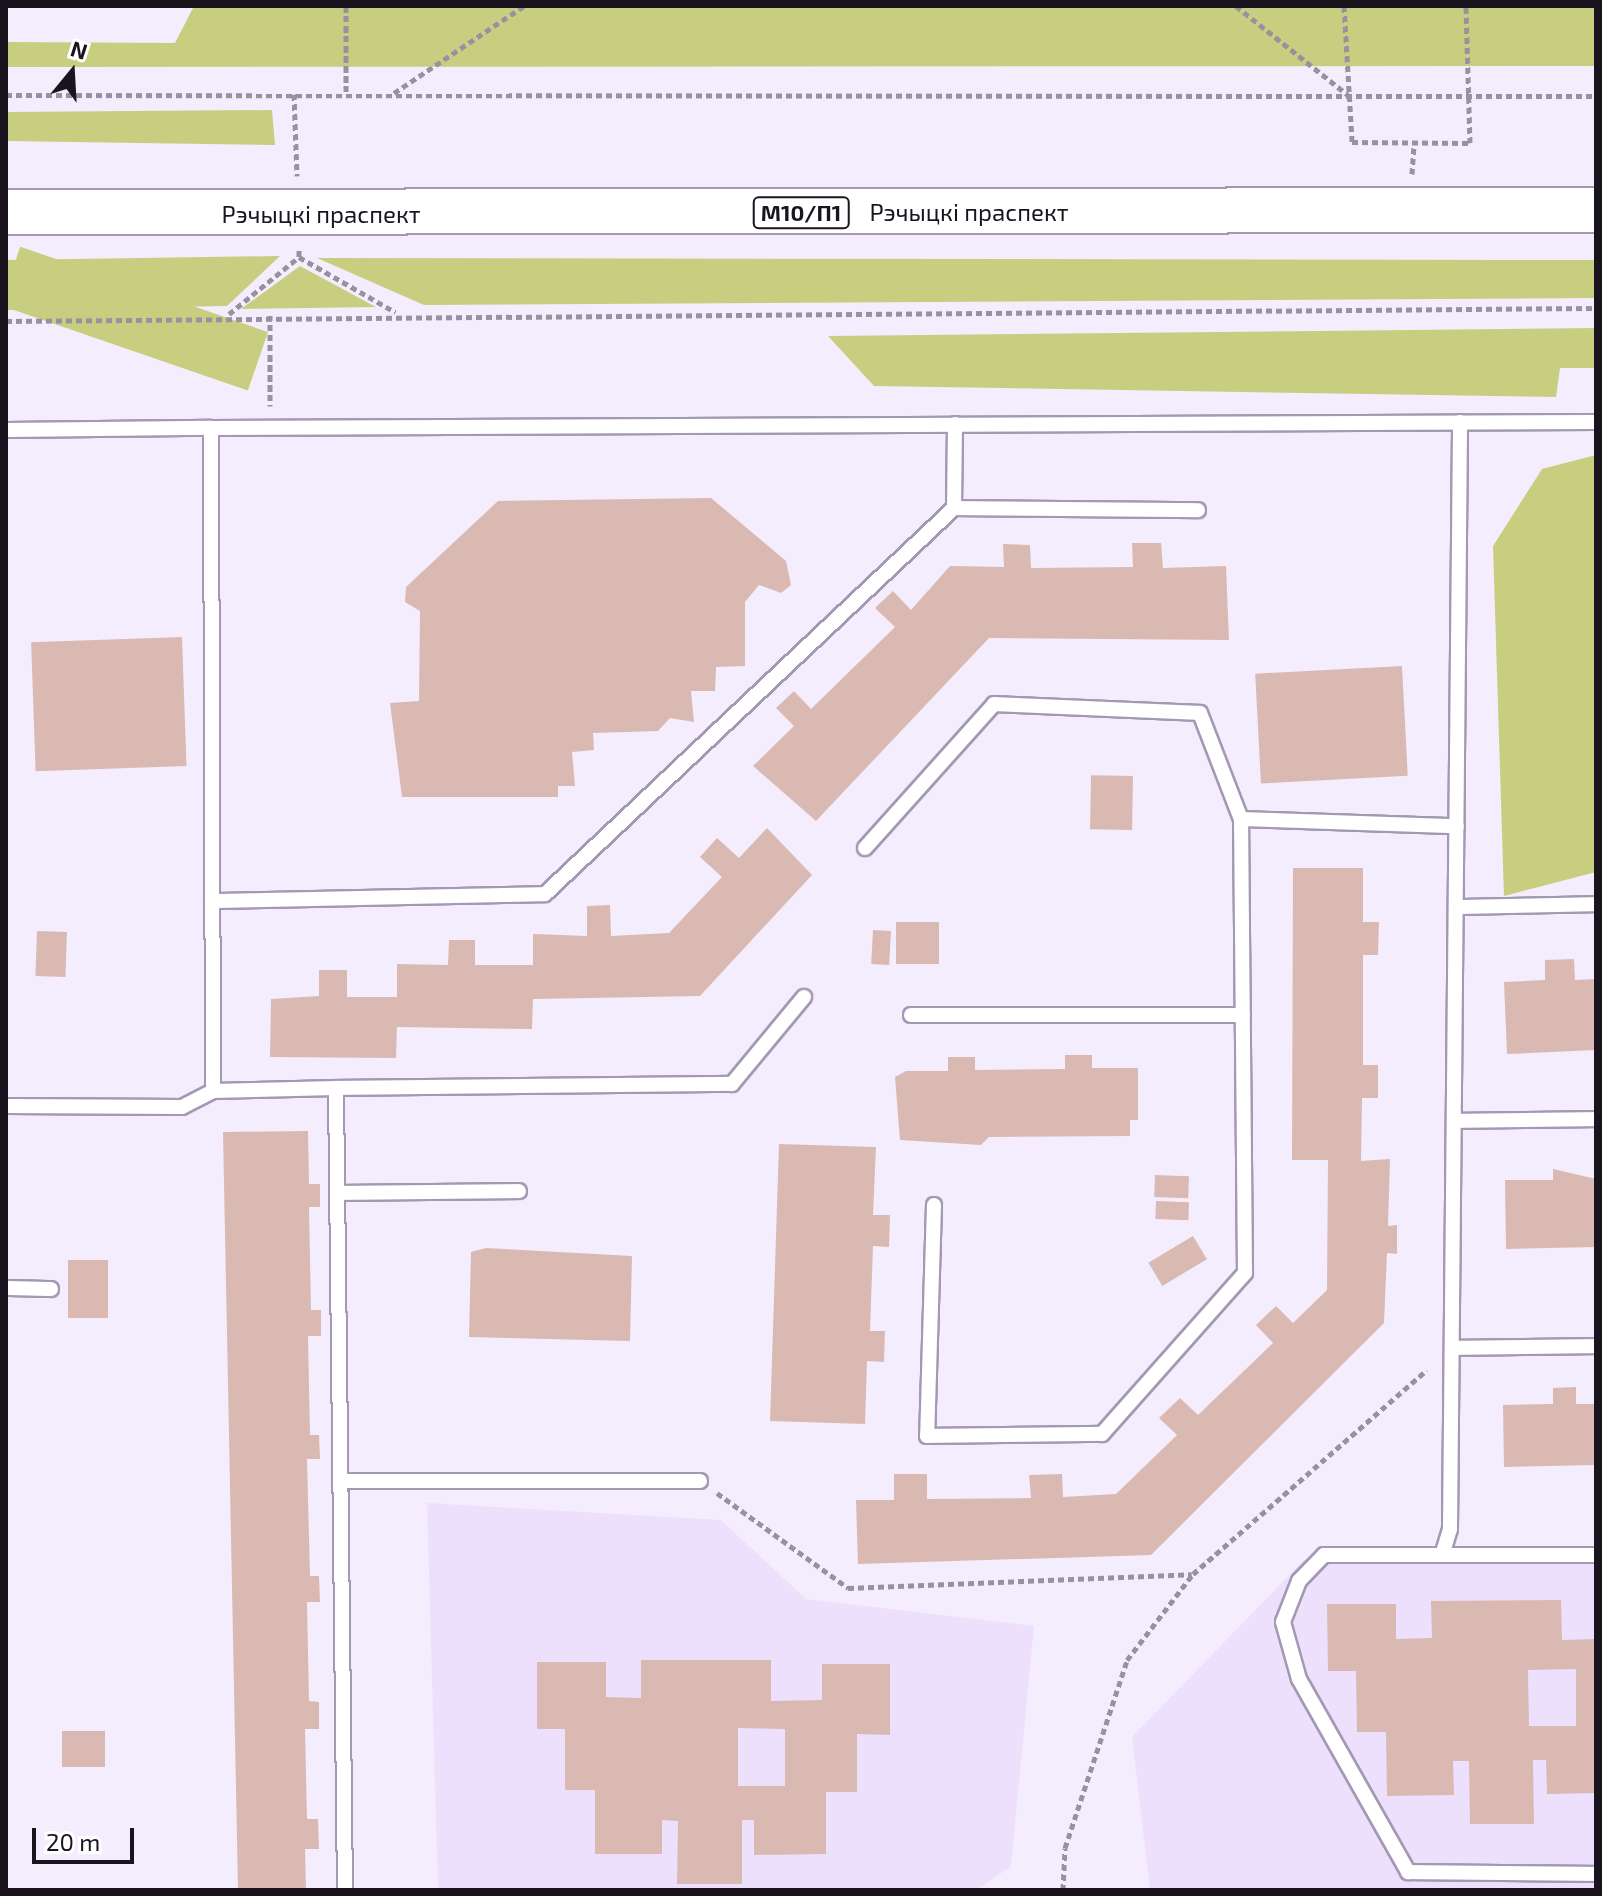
<!DOCTYPE html>
<html>
<head>
<meta charset="utf-8">
<style>
  body { margin:0 }
  #map { position:relative; width:1602px; height:1896px; overflow:hidden; background:#f4edfe; font-family:"Exo 2",sans-serif }
  div>[style] { position:absolute }
  [style*='--x'] { left:calc(var(--x)*1px); top:calc(var(--y)*1px); width:calc(var(--w)*1px); rotate:calc(var(--a)*1deg) }
  .built>* { inset:0; background:#ede0fc }
  .green>* { inset:0; background:#c8ce7f; transform-origin:0 0 }
  .building>* { inset:0; background:#dab9b2; transform-origin:0 0 }
  .path>* { height:5px; margin-top:-2.5px; transform-origin:0; background:repeating-linear-gradient(90deg,#9892a0 0 6px,transparent 0 10px) }
  .roads { filter:drop-shadow(2px 0 #a498b2) drop-shadow(-2px 0 #a498b2) drop-shadow(0 2px #a498b2) drop-shadow(0 -2px #a498b2) }
  .lane>* { height:14px; margin:-7px; padding:0 7px; transform-origin:7px; border-radius:7px; background:#fff }
  .primary>* { height:44px; margin:-22px; padding:0 22px; transform-origin:22px; border-radius:22px; background:#fff }
  span { translate:-50% -50%; white-space:nowrap; text-align:center; line-height:1.15; -webkit-text-stroke:8px #fff; paint-order:stroke }
  .shield-label span { padding:2px 6px; background:#fff; border:2px solid; border-radius:6px; -webkit-text-stroke-width:0 }
  .shield-label { font-size:22px; color:#19141e; font-weight:700 }
  .street-label { font-size:24px; color:#19141e }
  .frame { position:absolute; inset:0; border:8px solid #19141e; pointer-events:none }
  .north { position:absolute; left:32px; top:32px; width:80px; height:80px; -webkit-text-stroke:6px #fff; paint-order:stroke; rotate:18deg; font-size:22px; font-weight:700; line-height:32px; text-align:center; color:#19141e }
  .north::after { content:''; display:block; margin:auto; width:28px; height:36px; background:#19141e; clip-path:polygon(50% 0,100% 100%,50% 72%,0 100%) }
  .scale { position:absolute; left:32px; top:1828px; width:102px; height:36px; box-sizing:border-box; border:4px solid #19141e; border-top:0; padding-left:10px; font-size:24px; line-height:28px; white-space:nowrap; color:#19141e; -webkit-text-stroke:6px #fff; paint-order:stroke }
</style>
</head>
<body>
<div id="map">
  <div class="built">
    <i style="clip-path:polygon(427px 1503px,721px 1520px,806px 1599px,1034px 1626px,1011px 1866px,977px 1890px,438px 1890px)"></i>
    <i style="clip-path:polygon(1304px 1560px,1596px 1560px,1596px 1890px,1150px 1890px,1132px 1737px)"></i>
  </div>
  <div class="green">
    <i style="clip-path:polygon(1596px 7px,1596px 66px,6px 67px,6px 42px,175px 43px,193px 8px)"></i>
    <i style="clip-path:polygon(272px 110px,275px 145px,6px 141px,6px 112px)"></i>
    <i style="clip-path:polygon(280px 256px,227px 306px,6px 310px,6px 260px)"></i>
    <i style="clip-path:polygon(317px 258px,1596px 260px,1596px 298px,424px 305px)"></i>
    <i style="clip-path:polygon(300px 266px,376px 307px,241px 309px)"></i>
    <i style="clip-path:polygon(1596px 328px,1596px 368px,1560px 368px,1556px 397px,874px 386px,828px 336px)"></i>
    <i style="left:268px;top:332px;width:62px;height:262px;rotate:109deg"></i>
    <i style="clip-path:polygon(1596px 455px,1596px 872px,1504px 896px,1493px 546px,1542px 469px)"></i>
  </div>
  <div class="building">
    <i style="clip-path:polygon(711px 498px,786px 561px,791px 585px,781px 593px,759px 585px,745px 602px,745px 666px,716px 667px,715px 691px,691px 691px,694px 722px,670px 718px,658px 731px,593px 733px,594px 750px,572px 752px,575px 786px,558px 786px,558px 797px,402px 797px,390px 703px,419px 701px,420px 611px,405px 602px,406px 587px,498px 501px)"></i>
    <i style="clip-path:polygon(1132px 543px,1161px 543px,1163px 568px,1226px 566px,1229px 640px,989px 638px,816px 821px,753px 766px,794px 726px,776px 708px,794px 691px,811px 709px,895px 627px,875px 608px,893px 591px,911px 610px,950px 566px,1004px 567px,1003px 544px,1030px 545px,1031px 568px,1133px 567px)"></i>
    <i style="left:182px;top:637px;width:129px;height:151px;rotate:88deg"></i>
    <i style="left:1402px;top:666px;width:110px;height:147px;rotate:87deg"></i>
    <i style="left:1133px;top:776px;width:54px;height:42px;rotate:91deg"></i>
    <i style="clip-path:polygon(767px 828px,812px 875px,700px 996px,533px 999px,532px 1029px,397px 1027px,396px 1058px,270px 1057px,271px 999px,319px 996px,319px 970px,347px 970px,347px 997px,397px 997px,397px 964px,448px 965px,449px 940px,475px 940px,475px 965px,533px 965px,533px 934px,587px 936px,587px 906px,610px 905px,611px 936px,669px 933px,722px 877px,700px 857px,717px 838px,739px 858px)"></i>
    <i style="clip-path:polygon(1293px 868px,1363px 868px,1363px 922px,1379px 922px,1378px 955px,1363px 955px,1363px 1065px,1378px 1065px,1378px 1098px,1362px 1098px,1361px 1161px,1390px 1159px,1388px 1226px,1397px 1225px,1397px 1254px,1387px 1253px,1384px 1323px,1151px 1555px,858px 1564px,856px 1500px,894px 1500px,894px 1474px,927px 1474px,927px 1499px,1031px 1498px,1029px 1475px,1062px 1474px,1063px 1497px,1116px 1494px,1177px 1435px,1159px 1418px,1180px 1398px,1198px 1415px,1273px 1343px,1256px 1325px,1276px 1306px,1293px 1323px,1327px 1290px,1328px 1160px,1292px 1160px)"></i>
    <i style="left:896px;top:922px;width:43px;height:42px"></i>
    <i style="left:873px;top:930px;width:18px;height:34px;rotate:3deg"></i>
    <i style="left:37px;top:931px;width:30px;height:45px;rotate:2deg"></i>
    <i style="clip-path:polygon(1574px 959px,1575px 980px,1596px 979px,1596px 1050px,1507px 1054px,1504px 982px,1545px 980px,1545px 960px)"></i>
    <i style="clip-path:polygon(1065px 1055px,1092px 1055px,1092px 1068px,1138px 1068px,1138px 1120px,1130px 1120px,1130px 1136px,989px 1137px,981px 1145px,900px 1140px,895px 1077px,906px 1071px,948px 1071px,948px 1057px,975px 1057px,975px 1070px,1065px 1069px)"></i>
    <i style="clip-path:polygon(308px 1131px,309px 1184px,320px 1184px,320px 1207px,309px 1207px,311px 1310px,321px 1310px,321px 1336px,308px 1336px,310px 1435px,319px 1435px,320px 1459px,307px 1459px,310px 1576px,319px 1576px,320px 1602px,307px 1602px,309px 1701px,319px 1702px,319px 1729px,305px 1729px,307px 1819px,318px 1819px,319px 1849px,305px 1849px,306px 1890px,238px 1890px,223px 1132px)"></i>
    <i style="clip-path:polygon(779px 1144px,876px 1147px,873px 1215px,890px 1215px,889px 1247px,873px 1246px,870px 1331px,885px 1331px,884px 1362px,867px 1361px,865px 1424px,770px 1421px)"></i>
    <i style="clip-path:polygon(1553px 1169px,1596px 1179px,1596px 1247px,1506px 1249px,1505px 1180px,1553px 1180px)"></i>
    <i style="left:1155px;top:1175px;width:34px;height:22px;rotate:2deg"></i>
    <i style="left:1156px;top:1201px;width:33px;height:18px;rotate:2deg"></i>
    <i style="left:1193px;top:1236px;width:27px;height:52px;rotate:59deg"></i>
    <i style="clip-path:polygon(486px 1248px,632px 1256px,630px 1341px,469px 1337px,471px 1252px)"></i>
    <i style="left:68px;top:1260px;width:40px;height:58px"></i>
    <i style="clip-path:polygon(1576px 1387px,1576px 1404px,1596px 1404px,1596px 1465px,1504px 1467px,1503px 1405px,1553px 1404px,1553px 1388px)"></i>
    <i style="clip-path:polygon(evenodd,1561px 1600px,1562px 1640px,1596px 1639px,1596px 1793px,1547px 1794px,1546px 1760px,1533px 1760px,1534px 1824px,1470px 1824px,1469px 1761px,1453px 1761px,1454px 1795px,1387px 1796px,1386px 1732px,1357px 1732px,1356px 1671px,1328px 1671px,1327px 1604px,1396px 1604px,1396px 1639px,1432px 1638px,1431px 1601px,1561px 1600px,1576px 1669px,1576px 1726px,1529px 1726px,1528px 1670px,1576px 1669px)"></i>
    <i style="clip-path:polygon(evenodd,641px 1660px,771px 1660px,771px 1701px,822px 1700px,822px 1664px,890px 1664px,890px 1735px,857px 1734px,857px 1792px,826px 1792px,826px 1854px,754px 1855px,754px 1820px,742px 1820px,742px 1884px,677px 1884px,678px 1821px,662px 1820px,662px 1854px,595px 1854px,595px 1790px,565px 1790px,565px 1729px,537px 1729px,537px 1662px,606px 1662px,606px 1697px,641px 1698px,641px 1660px,738px 1728px,785px 1729px,785px 1786px,738px 1786px,738px 1728px)"></i>
    <i style="left:62px;top:1731px;width:43px;height:36px"></i>
  </div>
  <div class="path">
    <i style="--x:346;--y:6;--w:88;--a:90"></i>
    <i style="--x:1236;--y:6;--w:143;--a:38.5"></i>
    <i style="--x:1344;--y:6;--w:136;--a:86.6"></i>
    <i style="--x:1352;--y:142;--w:118;--a:0.5"></i>
    <i style="--x:1470;--y:143;--w:137;--a:-91.7"></i>
    <i style="--x:394;--y:93;--w:156;--a:-33.8"></i>
    <i style="--x:294;--y:94;--w:82;--a:87.9"></i>
    <i style="--x:6;--y:95;--w:1590;--a:0.04"></i>
    <i style="--x:1412;--y:174;--w:31;--a:-86"></i>
    <i style="--x:299;--y:257;--w:111;--a:29.8"></i>
    <i style="--x:229;--y:314;--w:90;--a:-39.2"></i>
    <i style="--x:299;--y:257;--w:8;--a:-90"></i>
    <i style="--x:270;--y:315;--w:91;--a:90"></i>
    <i style="--x:6;--y:321;--w:1590;--a:-0.47"></i>
    <i style="--x:717;--y:1493;--w:162;--a:35.9"></i>
    <i style="--x:848;--y:1588;--w:344;--a:-2.3"></i>
    <i style="--x:1063;--y:1890;--w:42;--a:-87.3"></i>
    <i style="--x:1065;--y:1848;--w:198;--a:-71.7"></i>
    <i style="--x:1127;--y:1660;--w:108;--a:-52.5"></i>
    <i style="--x:1193;--y:1574;--w:310;--a:-41.1"></i>
  </div>
  <div class="roads">
    <div class="lane">
      <i style="--x:211;--y:428;--w:1385;--a:-0.25"></i>
      <i style="--x:6;--y:430;--w:205;--a:-0.6"></i>
      <i style="--x:211;--y:428;--w:663;--a:89.83"></i>
      <i style="--x:213;--y:1091;--w:123;--a:-1.4"></i>
      <i style="--x:336;--y:1088;--w:802;--a:89.36"></i>
      <i style="--x:954;--y:508;--w:244;--a:0.5"></i>
      <i style="--x:865;--y:848;--w:193;--a:-48.1"></i>
      <i style="--x:994;--y:704;--w:206;--a:2.5"></i>
      <i style="--x:1200;--y:713;--w:114;--a:68.9"></i>
      <i style="--x:1241;--y:819;--w:216;--a:1.9"></i>
      <i style="--x:212;--y:901;--w:333;--a:-1.2"></i>
      <i style="--x:545;--y:894;--w:562;--a:-43.34"></i>
      <i style="--x:954;--y:508;--w:84;--a:-89.3"></i>
      <i style="--x:1456;--y:907;--w:140;--a:-1.2"></i>
      <i style="--x:911;--y:1015;--w:332;--a:0"></i>
      <i style="--x:336;--y:1088;--w:396;--a:-0.6"></i>
      <i style="--x:732;--y:1084;--w:113;--a:-50.4"></i>
      <i style="--x:6;--y:1106;--w:176;--a:0.3"></i>
      <i style="--x:182;--y:1107;--w:35;--a:-27"></i>
      <i style="--x:1454;--y:1121;--w:142;--a:-0.8"></i>
      <i style="--x:342;--y:1193;--w:177;--a:-0.6"></i>
      <i style="--x:934;--y:1205;--w:231;--a:91.7"></i>
      <i style="--x:927;--y:1436;--w:175;--a:-0.7"></i>
      <i style="--x:1102;--y:1434;--w:215;--a:-48.4"></i>
      <i style="--x:1245;--y:1273;--w:454;--a:-90.5"></i>
      <i style="--x:6;--y:1288;--w:45;--a:1.3"></i>
      <i style="--x:1452;--y:1348;--w:144;--a:-0.8"></i>
      <i style="--x:343;--y:1481;--w:357;--a:0"></i>
      <i style="--x:1443;--y:1552;--w:24;--a:-73"></i>
      <i style="--x:1450;--y:1529;--w:1107;--a:-89.48"></i>
      <i style="--x:1596;--y:1555;--w:272;--a:180"></i>
      <i style="--x:1324;--y:1555;--w:36;--a:134"></i>
      <i style="--x:1299;--y:1581;--w:44;--a:111.3"></i>
      <i style="--x:1283;--y:1622;--w:59;--a:74.3"></i>
      <i style="--x:1299;--y:1679;--w:222;--a:60.5"></i>
      <i style="--x:1408;--y:1872;--w:188;--a:0.6"></i>
    </div>
    <div class="primary">
      <i style="--x:6;--y:212;--w:1590;--a:-0.07"></i>
    </div>
  </div>
  <div class="shield-label">
    <span style="left:801px;top:213px">М10/П1</span>
  </div>
  <div class="street-label">
    <span style="left:969px;top:212px">Рэчыцкі праспект</span>
    <span style="left:321px;top:214px">Рэчыцкі праспект</span>
  </div>
  <div class="frame"></div>
  <div class="north">N</div>
  <div class="scale">20 m</div>
</div>
</body>
</html>
